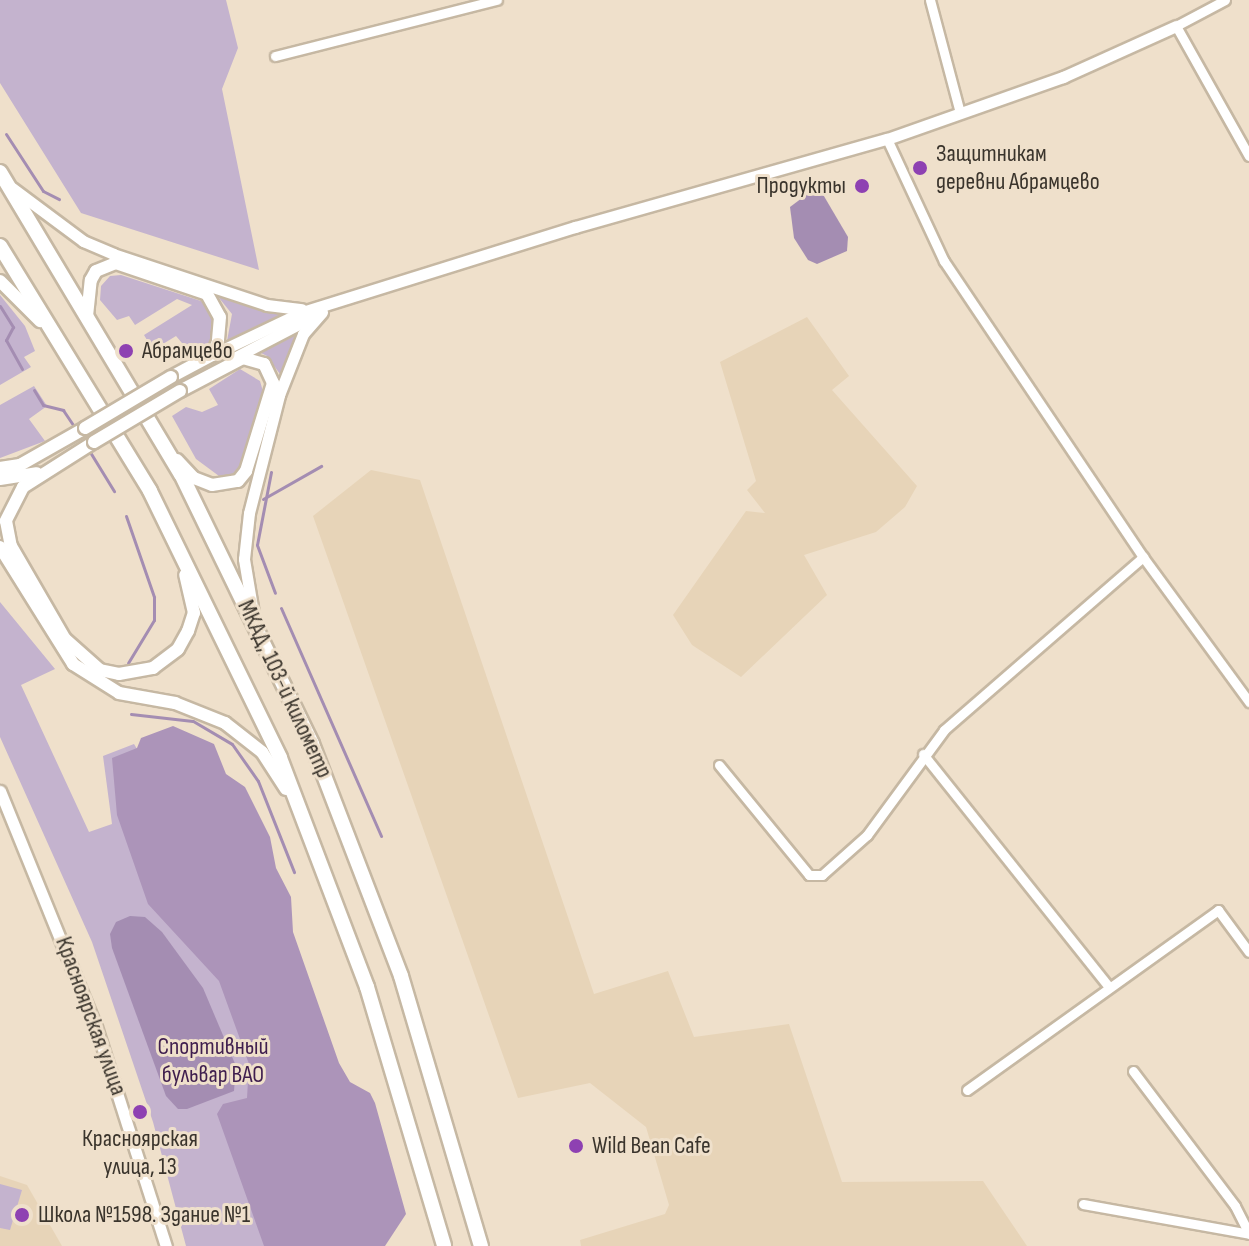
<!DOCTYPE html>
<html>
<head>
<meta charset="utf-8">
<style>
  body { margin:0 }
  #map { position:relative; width:1249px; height:1246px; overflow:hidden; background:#efe0cb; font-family:"Sofia Sans Condensed",sans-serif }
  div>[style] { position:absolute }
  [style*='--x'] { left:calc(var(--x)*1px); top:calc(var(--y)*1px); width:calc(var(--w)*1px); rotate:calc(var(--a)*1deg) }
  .built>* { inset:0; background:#e7d4b8 }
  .green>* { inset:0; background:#c4b3ce }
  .forest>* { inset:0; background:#ac94b9 }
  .water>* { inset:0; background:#a48db2 }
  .stream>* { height:3px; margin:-1.5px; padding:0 1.5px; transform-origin:1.5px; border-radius:1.5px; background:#a48db2 }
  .roads { filter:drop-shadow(2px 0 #c6b8a3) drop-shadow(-2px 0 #c6b8a3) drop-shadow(0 2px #c6b8a3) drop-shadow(0 -2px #c6b8a3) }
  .minor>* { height:9px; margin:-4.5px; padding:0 4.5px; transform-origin:4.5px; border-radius:4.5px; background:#fff }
  .tertiary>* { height:11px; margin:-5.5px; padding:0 5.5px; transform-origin:5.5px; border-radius:5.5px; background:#fff }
  .secondary>* { height:12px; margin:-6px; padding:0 6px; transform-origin:6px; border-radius:6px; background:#fff }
  .trunk>* { height:14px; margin:-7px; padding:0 7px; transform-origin:7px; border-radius:7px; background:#fff }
  .bridges { filter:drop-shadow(2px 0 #c6b8a3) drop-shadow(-2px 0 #c6b8a3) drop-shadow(0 2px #c6b8a3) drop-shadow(0 -2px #c6b8a3) }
  .secondary-bridge>* { height:12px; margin:-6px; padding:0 6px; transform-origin:6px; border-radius:6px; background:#fff }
  .dots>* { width:22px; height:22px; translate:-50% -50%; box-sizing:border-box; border:4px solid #efe0cb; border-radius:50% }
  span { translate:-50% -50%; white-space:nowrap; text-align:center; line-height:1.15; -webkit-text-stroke:6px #efe0cb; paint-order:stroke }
  .poi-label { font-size:24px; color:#3a342c }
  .left { translate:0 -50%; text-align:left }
  .right { translate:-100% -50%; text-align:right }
  .street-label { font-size:24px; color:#3a342c }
  .park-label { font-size:24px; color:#3f1e4e }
</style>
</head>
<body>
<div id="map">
  <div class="built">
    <i style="clip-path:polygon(807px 317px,849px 376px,832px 390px,917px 486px,905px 507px,876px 532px,804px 555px,827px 595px,741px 677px,692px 645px,673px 615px,746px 511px,765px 513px,747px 490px,756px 481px,720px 362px)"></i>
    <i style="clip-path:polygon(371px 470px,420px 480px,594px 994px,668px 971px,694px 1037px,789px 1024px,842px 1182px,983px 1181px,1027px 1246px,581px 1246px,580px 1240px,665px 1214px,669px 1205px,646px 1127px,590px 1083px,518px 1098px,313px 516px)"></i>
    <i style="clip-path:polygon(0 1176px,27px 1185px,62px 1246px,0 1246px)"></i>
  </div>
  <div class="green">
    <i style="clip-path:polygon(0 0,226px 0,238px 48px,222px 89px,259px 270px,81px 213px,0 83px)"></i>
    <i style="clip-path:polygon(121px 275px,201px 301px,212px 311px,212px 340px,193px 356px,176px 336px,153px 350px,144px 335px,192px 305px,177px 299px,135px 325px,129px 316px,117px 320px,100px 300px,101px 286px,110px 276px)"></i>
    <i style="clip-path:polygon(215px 293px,287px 315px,227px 341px,232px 314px)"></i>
    <i style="clip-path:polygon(0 295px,25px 326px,35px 351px,24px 357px,31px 367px,0 385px)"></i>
    <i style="clip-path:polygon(300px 326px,285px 362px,282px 377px,267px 356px,255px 350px)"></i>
    <i style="clip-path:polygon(240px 369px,260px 381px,264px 395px,241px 464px,233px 474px,219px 476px,196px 459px,172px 416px,186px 407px,202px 412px,218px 405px,209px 389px)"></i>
    <i style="clip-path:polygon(34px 386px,47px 406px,29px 419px,45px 441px,0 458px,0 405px)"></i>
    <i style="clip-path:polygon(0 602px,55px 669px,21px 685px,89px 832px,112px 824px,103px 756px,134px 744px,242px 921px,334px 1246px,186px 1246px,153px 1122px,92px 942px,0 737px)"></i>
    <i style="clip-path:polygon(0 1184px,22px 1190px,10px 1230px,0 1228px)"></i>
  </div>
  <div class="forest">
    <i style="clip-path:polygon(173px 726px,214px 744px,226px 774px,245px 787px,270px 837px,276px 868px,291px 897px,293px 932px,339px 1063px,350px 1082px,370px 1093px,375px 1103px,406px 1214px,385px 1246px,264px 1246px,217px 1114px,223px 1104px,247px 1098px,249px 1064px,219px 981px,148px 904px,117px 815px,112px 758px,137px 748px,141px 738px)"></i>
  </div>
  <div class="water">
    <i style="clip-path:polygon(818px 186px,848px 237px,847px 251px,817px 264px,808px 260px,794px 238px,790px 207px)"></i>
    <i style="clip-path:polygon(130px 916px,145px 917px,162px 932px,203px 988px,236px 1066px,234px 1091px,187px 1109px,178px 1109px,166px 1096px,112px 948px,110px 934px,116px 922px)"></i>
  </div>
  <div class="stream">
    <i style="--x:6;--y:134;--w:68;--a:57"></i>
    <i style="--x:43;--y:191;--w:18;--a:27"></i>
    <i style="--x:0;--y:306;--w:25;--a:58"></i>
    <i style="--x:13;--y:327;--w:15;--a:118"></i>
    <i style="--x:6;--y:340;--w:33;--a:61"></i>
    <i style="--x:34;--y:390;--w:17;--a:59"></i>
    <i style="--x:43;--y:405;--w:21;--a:14"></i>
    <i style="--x:63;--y:410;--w:22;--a:56"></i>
    <i style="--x:90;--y:452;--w:46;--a:58.4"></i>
    <i style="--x:271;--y:472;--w:74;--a:100.9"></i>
    <i style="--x:257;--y:545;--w:51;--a:69.4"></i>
    <i style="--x:263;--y:499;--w:67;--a:-29.6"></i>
    <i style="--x:126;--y:516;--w:86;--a:70.9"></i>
    <i style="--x:154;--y:597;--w:23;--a:90"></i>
    <i style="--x:154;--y:620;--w:50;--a:121.2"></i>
    <i style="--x:281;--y:608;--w:249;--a:66.3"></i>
    <i style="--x:131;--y:714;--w:62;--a:6.4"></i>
    <i style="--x:193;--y:721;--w:45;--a:30.5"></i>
    <i style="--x:232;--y:744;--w:45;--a:54.9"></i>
    <i style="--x:258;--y:781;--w:98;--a:68.4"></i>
  </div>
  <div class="roads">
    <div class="minor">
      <i style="--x:930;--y:0;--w:117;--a:75.1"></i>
      <i style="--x:1225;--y:0;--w:55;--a:152"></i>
      <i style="--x:1176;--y:26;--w:149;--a:60.7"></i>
      <i style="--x:275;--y:56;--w:229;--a:-14.2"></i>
      <i style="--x:887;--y:139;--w:135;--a:65"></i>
      <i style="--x:944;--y:261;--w:357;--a:56.1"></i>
      <i style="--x:1143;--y:557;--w:180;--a:53.8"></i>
      <i style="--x:923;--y:754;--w:297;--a:51.4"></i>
      <i style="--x:719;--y:765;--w:142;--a:50.7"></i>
      <i style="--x:809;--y:875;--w:13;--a:0"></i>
      <i style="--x:822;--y:875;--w:60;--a:-41.6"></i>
      <i style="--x:867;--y:835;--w:130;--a:-53.7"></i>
      <i style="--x:944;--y:730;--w:264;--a:-41"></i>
      <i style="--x:1133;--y:1071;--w:169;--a:52.9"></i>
      <i style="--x:1235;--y:1206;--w:31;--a:63"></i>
      <i style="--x:967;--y:1090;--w:309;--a:-35.6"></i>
      <i style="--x:1218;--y:910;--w:52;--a:53.6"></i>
      <i style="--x:1083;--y:1204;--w:169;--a:10.2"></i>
    </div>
    <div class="tertiary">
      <i style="--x:12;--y:188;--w:89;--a:36.7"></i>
      <i style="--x:83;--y:241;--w:33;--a:23"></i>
      <i style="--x:113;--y:254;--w:162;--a:18.3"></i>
      <i style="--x:267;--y:305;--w:35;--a:7"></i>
      <i style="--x:212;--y:355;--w:100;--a:-25.5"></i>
      <i style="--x:302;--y:312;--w:286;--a:-17.3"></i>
      <i style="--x:575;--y:227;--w:324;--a:-15.8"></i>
      <i style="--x:887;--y:139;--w:187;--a:-19.4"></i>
      <i style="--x:1063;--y:77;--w:124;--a:-24.3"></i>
      <i style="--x:232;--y:359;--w:95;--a:-27.6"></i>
      <i style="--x:253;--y:613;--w:55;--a:-99.5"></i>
      <i style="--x:244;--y:559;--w:46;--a:-83.8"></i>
      <i style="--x:249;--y:513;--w:122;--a:-75.7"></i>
      <i style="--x:279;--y:395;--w:66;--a:-68.5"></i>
      <i style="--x:303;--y:334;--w:29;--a:-49"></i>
      <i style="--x:0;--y:791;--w:255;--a:67.9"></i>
      <i style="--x:96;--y:1027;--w:230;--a:72.3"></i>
    </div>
    <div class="secondary">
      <i style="--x:0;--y:281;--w:57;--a:45"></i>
      <i style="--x:87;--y:316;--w:36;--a:-84"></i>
      <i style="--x:91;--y:280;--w:10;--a:-61"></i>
      <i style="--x:96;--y:271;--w:22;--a:-22"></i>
      <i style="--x:116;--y:263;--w:96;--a:18.8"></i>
      <i style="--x:207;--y:294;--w:26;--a:61"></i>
      <i style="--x:220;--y:317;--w:25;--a:95"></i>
      <i style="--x:218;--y:342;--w:14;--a:115"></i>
      <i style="--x:212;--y:355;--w:47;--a:151.8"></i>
      <i style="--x:94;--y:442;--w:84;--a:147.6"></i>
      <i style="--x:23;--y:487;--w:38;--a:117"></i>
      <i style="--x:6;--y:521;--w:25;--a:79"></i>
      <i style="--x:11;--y:546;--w:108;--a:59.9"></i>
      <i style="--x:65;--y:639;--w:47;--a:41.5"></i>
      <i style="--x:100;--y:670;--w:19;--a:12"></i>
      <i style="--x:119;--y:674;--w:35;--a:-10"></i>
      <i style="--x:153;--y:668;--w:31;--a:-37"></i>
      <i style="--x:178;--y:649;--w:21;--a:-61"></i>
      <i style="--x:188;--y:631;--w:19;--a:-72"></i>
      <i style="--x:194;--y:613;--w:39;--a:-103"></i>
      <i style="--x:177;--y:460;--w:25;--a:47"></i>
      <i style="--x:194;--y:478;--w:19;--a:21"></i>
      <i style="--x:212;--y:485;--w:26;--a:-9"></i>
      <i style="--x:238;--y:481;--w:13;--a:-51"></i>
      <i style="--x:246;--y:471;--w:92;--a:-72.9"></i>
      <i style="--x:273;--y:383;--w:21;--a:-115"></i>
      <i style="--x:264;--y:364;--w:22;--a:-164"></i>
      <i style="--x:243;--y:358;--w:71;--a:152.4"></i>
      <i style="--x:0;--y:468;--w:20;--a:-9"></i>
      <i style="--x:20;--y:465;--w:75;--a:-29.6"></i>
      <i style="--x:0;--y:479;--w:37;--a:-9"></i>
      <i style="--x:0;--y:547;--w:138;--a:58"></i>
      <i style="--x:73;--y:664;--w:54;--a:32.2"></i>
      <i style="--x:119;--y:693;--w:57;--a:10.1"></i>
      <i style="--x:175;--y:703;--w:54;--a:21.8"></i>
      <i style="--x:225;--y:723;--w:47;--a:38.1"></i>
      <i style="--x:262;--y:752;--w:44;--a:57"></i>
    </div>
    <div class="trunk">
      <i style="--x:0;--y:172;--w:352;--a:59.1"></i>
      <i style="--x:181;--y:474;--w:300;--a:64.1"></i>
      <i style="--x:312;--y:744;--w:248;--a:69"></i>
      <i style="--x:401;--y:976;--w:282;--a:73.5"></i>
      <i style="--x:0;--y:246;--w:287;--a:58.5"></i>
      <i style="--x:150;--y:491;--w:297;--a:64"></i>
      <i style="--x:280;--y:758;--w:245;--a:69.2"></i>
      <i style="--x:367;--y:987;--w:270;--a:73.4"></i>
    </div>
  </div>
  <div class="bridges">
    <div class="secondary-bridge">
      <i style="--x:85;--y:428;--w:100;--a:-30.7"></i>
      <i style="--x:94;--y:442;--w:100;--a:-30.7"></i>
    </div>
  </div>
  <div class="dots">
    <i style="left:920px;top:168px;background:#8e41b2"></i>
    <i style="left:862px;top:186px;background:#8e41b2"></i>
    <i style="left:126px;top:351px;background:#8e41b2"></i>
    <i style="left:140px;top:1112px;background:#8e41b2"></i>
    <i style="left:576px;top:1146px;background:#8e41b2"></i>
    <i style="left:22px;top:1215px;background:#8e41b2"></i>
  </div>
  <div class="poi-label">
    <span class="left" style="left:936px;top:168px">Защитникам<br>деревни Абрамцево</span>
    <span class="right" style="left:846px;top:186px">Продукты</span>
    <span class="left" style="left:142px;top:351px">Абрамцево</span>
    <span style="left:140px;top:1153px">Красноярская<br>улица, 13</span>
    <span class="left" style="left:592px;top:1146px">Wild Bean Cafe</span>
    <span class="left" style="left:38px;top:1215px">Школа №1598. Здание №1</span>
  </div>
  <div class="street-label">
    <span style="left:285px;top:689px;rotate:65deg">МКАД, 103-й километр</span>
    <span style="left:91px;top:1016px;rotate:70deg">Красноярская улица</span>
  </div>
  <div class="park-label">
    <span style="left:213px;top:1061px">Спортивный<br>бульвар ВАО</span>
  </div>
</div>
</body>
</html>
